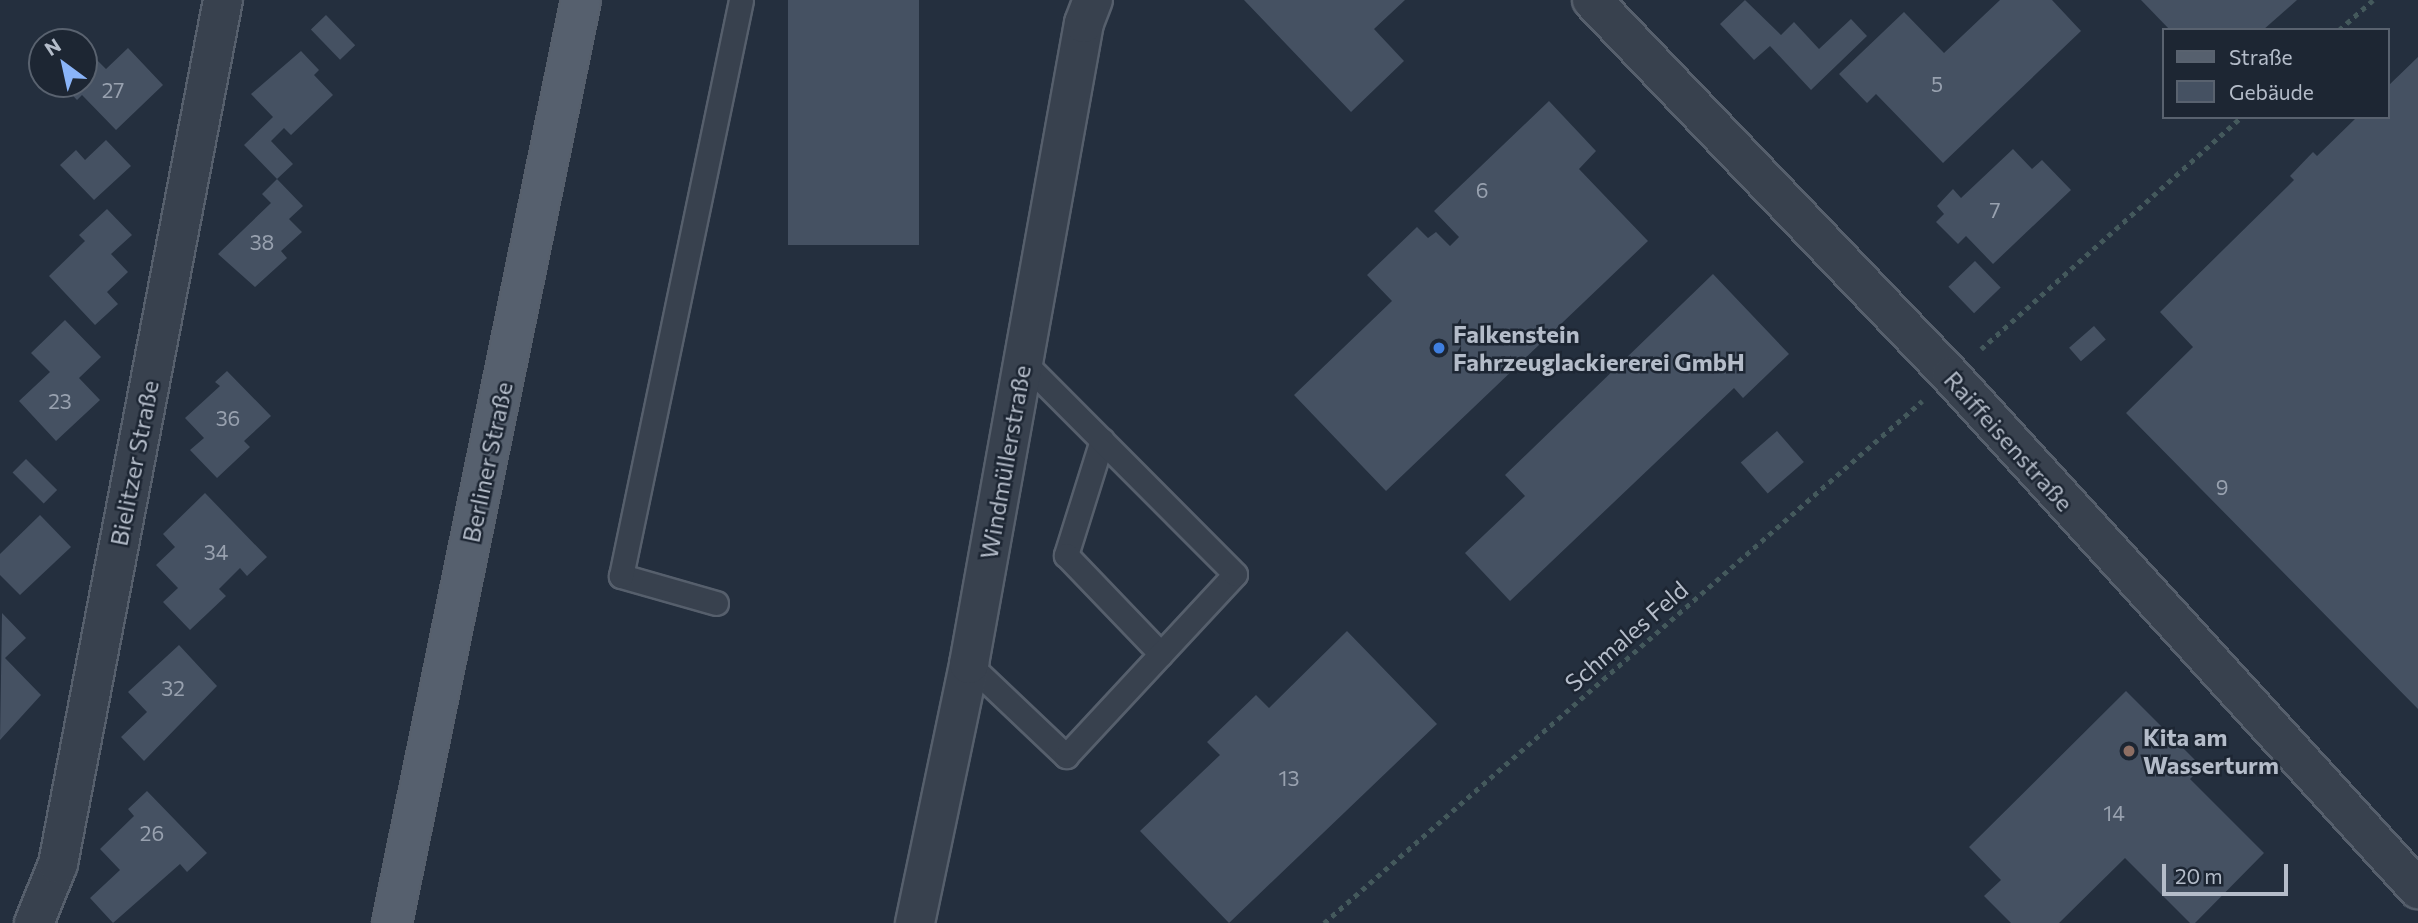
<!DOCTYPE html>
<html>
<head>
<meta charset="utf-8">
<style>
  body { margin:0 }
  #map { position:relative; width:2418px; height:923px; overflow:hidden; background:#242f3e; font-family:Commissioner,sans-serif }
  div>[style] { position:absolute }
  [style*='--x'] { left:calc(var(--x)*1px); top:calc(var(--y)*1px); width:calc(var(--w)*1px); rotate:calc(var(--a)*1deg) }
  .building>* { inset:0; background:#455162; transform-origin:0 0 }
  .path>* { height:4.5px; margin-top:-2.25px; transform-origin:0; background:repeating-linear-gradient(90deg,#44595c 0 5px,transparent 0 10px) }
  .roads { filter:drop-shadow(2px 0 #565f6c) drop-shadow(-2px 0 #565f6c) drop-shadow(0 2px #565f6c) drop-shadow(0 -2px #565f6c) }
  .lane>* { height:23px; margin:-11.5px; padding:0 11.5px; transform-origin:11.5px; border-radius:11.5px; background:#38414e }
  .street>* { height:38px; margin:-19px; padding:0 19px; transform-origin:19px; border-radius:19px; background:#38414e }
  .primary>* { height:38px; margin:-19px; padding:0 19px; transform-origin:19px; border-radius:19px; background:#56606e }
  .dots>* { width:19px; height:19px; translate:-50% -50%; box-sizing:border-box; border:4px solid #1d2633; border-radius:50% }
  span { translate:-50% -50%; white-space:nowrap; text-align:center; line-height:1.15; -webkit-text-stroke:5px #1d2633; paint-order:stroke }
  .number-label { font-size:21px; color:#98a1af }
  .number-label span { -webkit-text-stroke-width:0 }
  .poi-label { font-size:24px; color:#b4bcc9; font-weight:700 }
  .left { translate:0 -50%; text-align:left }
  .street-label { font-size:24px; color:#b4bcc9 }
  .legend { position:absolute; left:2162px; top:28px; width:228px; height:91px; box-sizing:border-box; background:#1d2633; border:2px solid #59626f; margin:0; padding:9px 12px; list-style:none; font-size:21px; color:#b4bcc9 }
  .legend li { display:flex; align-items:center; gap:14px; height:35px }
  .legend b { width:35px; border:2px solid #59626f }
  .north { position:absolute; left:28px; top:28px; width:70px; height:70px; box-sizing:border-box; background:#1d2633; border:2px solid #59626f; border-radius:50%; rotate:327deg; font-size:19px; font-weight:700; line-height:28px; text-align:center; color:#b4bcc9 }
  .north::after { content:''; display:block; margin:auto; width:24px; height:32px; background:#8ab4f8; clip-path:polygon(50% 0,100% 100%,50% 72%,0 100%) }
  .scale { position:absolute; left:2162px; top:864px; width:126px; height:32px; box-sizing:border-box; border:4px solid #b4bcc9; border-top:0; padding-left:9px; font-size:21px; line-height:24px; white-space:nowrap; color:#b4bcc9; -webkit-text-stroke:5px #1d2633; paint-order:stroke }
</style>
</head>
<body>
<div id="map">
  <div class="building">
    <i style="left:788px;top:0;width:131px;height:245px"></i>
    <i style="clip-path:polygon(1244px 0,1405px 0,1374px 29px,1404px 61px,1351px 112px)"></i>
    <i style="clip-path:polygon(1745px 0,1781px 35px,1794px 22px,1819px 49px,1851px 19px,1867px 36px,1811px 90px,1770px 46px,1754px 60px,1720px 24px)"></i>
    <i style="clip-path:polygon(2000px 0,2052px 0,2081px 31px,1943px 163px,1876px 94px,1867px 103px,1839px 74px,1904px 12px,1944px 53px)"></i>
    <i style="clip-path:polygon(2141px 0,2297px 0,2263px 30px,2170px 30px)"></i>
    <i style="left:326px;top:15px;width:42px;height:21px;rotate:46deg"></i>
    <i style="clip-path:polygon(128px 48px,163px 85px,116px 130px,82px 95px,77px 100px,62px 84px,84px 84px,84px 61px,91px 54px,106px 69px)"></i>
    <i style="clip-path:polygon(301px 51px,319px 70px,314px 75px,333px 95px,291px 135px,284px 128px,271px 141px,293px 164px,277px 179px,244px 145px,273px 117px,251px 94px)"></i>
    <i style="clip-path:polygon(2418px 57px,2418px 709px,2126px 413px,2193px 347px,2160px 312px,2294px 180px,2290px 176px,2313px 152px,2317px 156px,2357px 117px,2388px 117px,2388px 86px)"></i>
    <i style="clip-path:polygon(1549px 101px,1596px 151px,1579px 169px,1648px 241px,1386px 491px,1294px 395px,1392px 301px,1367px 275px,1417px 227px,1428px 238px,1436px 232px,1450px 246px,1459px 237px,1434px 211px)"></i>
    <i style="clip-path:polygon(106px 140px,131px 166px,94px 200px,60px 165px,76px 150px,85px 160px)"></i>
    <i style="clip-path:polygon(2013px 149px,2032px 169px,2042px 160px,2071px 190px,1993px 264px,1966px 236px,1958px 244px,1936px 222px,1944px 214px,1937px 206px,1953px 189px,1961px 198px)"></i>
    <i style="clip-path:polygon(277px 179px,303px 206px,289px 219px,302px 232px,281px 251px,287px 258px,255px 287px,218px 254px,271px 203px,262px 194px)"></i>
    <i style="clip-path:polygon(107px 209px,132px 235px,111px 254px,128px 272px,107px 292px,118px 304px,95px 325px,49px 276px,85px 241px,79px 235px)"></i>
    <i style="left:1975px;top:261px;width:37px;height:37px;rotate:46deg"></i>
    <i style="clip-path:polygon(1713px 274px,1789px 354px,1743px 398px,1734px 388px,1510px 601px,1465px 553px,1525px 496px,1505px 475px)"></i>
    <i style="clip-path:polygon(65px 320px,101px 357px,79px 378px,100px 400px,56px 441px,19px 401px,50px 372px,31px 353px)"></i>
    <i style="left:2094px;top:326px;width:18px;height:33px;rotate:49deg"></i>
    <i style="clip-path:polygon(227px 371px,271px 416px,244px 441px,250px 447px,217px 478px,190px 450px,204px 438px,185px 418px,220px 386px,215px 382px)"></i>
    <i style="left:1777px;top:431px;width:41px;height:48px;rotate:49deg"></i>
    <i style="left:26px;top:459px;width:44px;height:19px;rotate:45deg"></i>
    <i style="clip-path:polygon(205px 493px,267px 557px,247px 576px,240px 568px,219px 589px,226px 596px,190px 630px,163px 602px,178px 588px,156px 565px,175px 547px,163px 534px)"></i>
    <i style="clip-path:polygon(40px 515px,71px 547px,20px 595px,0 575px,0 554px)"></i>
    <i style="clip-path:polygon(2px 613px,26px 638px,5px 658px,41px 695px,0 740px)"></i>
    <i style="clip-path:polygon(1347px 631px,1437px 724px,1229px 923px,1140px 831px,1220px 755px,1207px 742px,1256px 695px,1269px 708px)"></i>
    <i style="clip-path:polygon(179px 645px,217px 686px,144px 761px,121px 737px,147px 712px,128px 692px)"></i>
    <i style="clip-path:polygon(2126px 691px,2202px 767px,2190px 779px,2264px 853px,2195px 923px,2190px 923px,2125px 858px,2059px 923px,2011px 923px,1984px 896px,2001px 880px,1969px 847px)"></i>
    <i style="clip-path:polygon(147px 791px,207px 853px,187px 872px,180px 864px,113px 923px,90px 898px,120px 870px,100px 849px,134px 816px,128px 809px)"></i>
  </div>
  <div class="path">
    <i style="--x:2339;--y:30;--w:45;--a:-41.4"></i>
    <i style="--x:1981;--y:349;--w:348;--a:-41.7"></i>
    <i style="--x:1324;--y:923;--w:794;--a:-41.12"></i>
  </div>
  <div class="roads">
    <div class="lane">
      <i style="--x:1102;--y:440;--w:121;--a:107.4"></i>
      <i style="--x:1066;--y:555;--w:137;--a:46.2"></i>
      <i style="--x:716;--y:603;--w:99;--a:-164.1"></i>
      <i style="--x:621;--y:576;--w:588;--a:-78.23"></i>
      <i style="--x:969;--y:664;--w:134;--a:43.5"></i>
      <i style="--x:1066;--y:756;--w:248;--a:-47.1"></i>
      <i style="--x:1235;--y:574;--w:301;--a:-134.9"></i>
    </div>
    <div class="street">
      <i style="--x:1592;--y:0;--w:520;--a:46.32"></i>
      <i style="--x:1951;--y:376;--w:694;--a:47.69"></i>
      <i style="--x:34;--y:923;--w:64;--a:-67.9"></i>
      <i style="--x:58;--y:864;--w:880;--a:-79.19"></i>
      <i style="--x:915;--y:923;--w:265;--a:-78.2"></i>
      <i style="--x:969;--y:664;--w:651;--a:-79.83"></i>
      <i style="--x:1084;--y:23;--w:25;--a:-69"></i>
    </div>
    <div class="primary">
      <i style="--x:392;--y:923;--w:942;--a:-78.43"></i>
    </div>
  </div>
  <div class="dots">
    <i style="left:1439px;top:348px;background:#3f7fe0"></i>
    <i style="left:2129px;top:751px;background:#8d6e63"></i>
  </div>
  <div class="number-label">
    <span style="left:1937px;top:84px">5</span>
    <span style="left:113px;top:90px">27</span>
    <span style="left:1482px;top:190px">6</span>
    <span style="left:1995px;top:210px">7</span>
    <span style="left:262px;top:242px">38</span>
    <span style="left:60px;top:401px">23</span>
    <span style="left:228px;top:418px">36</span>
    <span style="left:2222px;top:487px">9</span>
    <span style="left:216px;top:552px">34</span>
    <span style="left:173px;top:688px">32</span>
    <span style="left:1289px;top:778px">13</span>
    <span style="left:2114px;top:813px">14</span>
    <span style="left:152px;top:833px">26</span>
  </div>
  <div class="poi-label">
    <span class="left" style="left:1453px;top:348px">Falkenstein<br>Fahrzeuglackiererei GmbH</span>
    <span class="left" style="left:2143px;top:751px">Kita am<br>Wasserturm</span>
  </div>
  <div class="street-label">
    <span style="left:2009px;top:441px;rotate:48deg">Raiffeisenstraße</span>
    <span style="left:487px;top:462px;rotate:-78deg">Berliner Straße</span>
    <span style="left:1005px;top:462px;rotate:-80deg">Windmüllerstraße</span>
    <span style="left:134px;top:463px;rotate:-79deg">Bielitzer Straße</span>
    <span style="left:1626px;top:636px;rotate:-41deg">Schmales Feld</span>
  </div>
  <ul class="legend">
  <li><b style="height:9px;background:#56606e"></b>Straße</li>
  <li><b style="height:19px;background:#455162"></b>Gebäude</li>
  </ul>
  <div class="north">N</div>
  <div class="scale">20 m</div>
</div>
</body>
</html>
